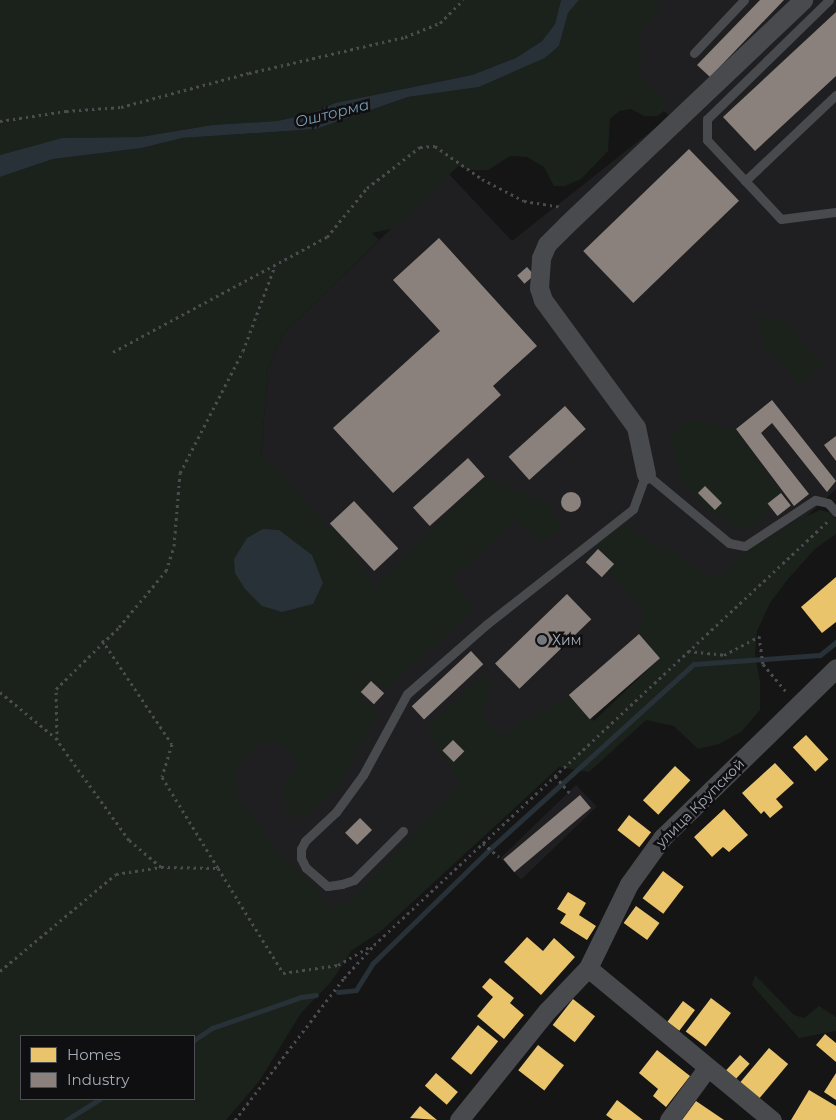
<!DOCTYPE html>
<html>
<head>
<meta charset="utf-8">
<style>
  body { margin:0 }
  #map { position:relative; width:836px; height:1120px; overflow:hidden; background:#151515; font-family:Montserrat,sans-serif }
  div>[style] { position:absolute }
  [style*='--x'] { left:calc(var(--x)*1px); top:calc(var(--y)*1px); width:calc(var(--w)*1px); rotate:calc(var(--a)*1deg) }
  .built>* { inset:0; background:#1f1f21; transform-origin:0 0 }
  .green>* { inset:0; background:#1b221b }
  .water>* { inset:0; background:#273137 }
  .homes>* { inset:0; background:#e9c46a; transform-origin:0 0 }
  .industry>* { inset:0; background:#8a817c; transform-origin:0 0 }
  .round { border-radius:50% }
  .stream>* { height:5px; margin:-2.5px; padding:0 2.5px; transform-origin:2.5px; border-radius:2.5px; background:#273137 }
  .path>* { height:3px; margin-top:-1.5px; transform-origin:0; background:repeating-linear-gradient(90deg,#4b4c50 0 2.5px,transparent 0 6.5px) }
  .lane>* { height:9px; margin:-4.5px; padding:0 4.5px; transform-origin:4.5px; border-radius:4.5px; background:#494a4e }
  .street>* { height:19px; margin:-9.5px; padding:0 9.5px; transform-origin:9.5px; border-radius:9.5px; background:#494a4e }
  .dots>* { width:14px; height:14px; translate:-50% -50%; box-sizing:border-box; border:2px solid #0f0f11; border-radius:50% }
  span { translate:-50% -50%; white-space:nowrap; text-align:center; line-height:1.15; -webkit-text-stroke:5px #0f0f11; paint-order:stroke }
  .poi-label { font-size:14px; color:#a5acb7 }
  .left { translate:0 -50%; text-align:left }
  .street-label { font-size:14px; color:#a5acb7 }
  .water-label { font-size:15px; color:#7a9db4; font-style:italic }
  .legend { position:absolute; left:20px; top:1035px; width:175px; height:65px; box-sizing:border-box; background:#0f0f11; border:1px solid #4b4e53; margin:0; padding:6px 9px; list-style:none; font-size:15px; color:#a5acb7 }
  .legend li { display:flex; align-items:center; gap:10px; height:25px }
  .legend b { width:25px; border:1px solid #4b4e53 }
</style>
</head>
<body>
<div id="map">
  <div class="built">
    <i style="clip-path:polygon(634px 0,836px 0,836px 489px,338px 957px,177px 773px,375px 586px,261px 456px,268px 368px,283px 334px,448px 173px,512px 241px,670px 116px,616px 75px)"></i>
    <i style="left:576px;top:785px;width:30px;height:105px;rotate:46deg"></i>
  </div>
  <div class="green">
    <i style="clip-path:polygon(0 0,561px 0,555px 24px,542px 41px,516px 58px,472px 75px,335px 103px,310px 114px,277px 121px,212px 125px,140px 137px,62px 138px,0 155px)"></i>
    <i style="clip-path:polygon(evenodd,579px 0,660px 0,659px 7px,637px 38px,641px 50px,640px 78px,662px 95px,666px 109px,658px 116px,644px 116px,631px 109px,619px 111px,610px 119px,608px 151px,581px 179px,565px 186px,554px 186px,544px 167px,527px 157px,510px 156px,488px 170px,468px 170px,458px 166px,407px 218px,390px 229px,372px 233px,379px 240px,283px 334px,268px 368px,261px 456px,283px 475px,314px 513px,347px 543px,375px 586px,485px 477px,548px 503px,563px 529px,539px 542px,517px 519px,451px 579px,472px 611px,387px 688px,367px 680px,360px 696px,378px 713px,337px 789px,300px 820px,285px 807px,282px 787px,295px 771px,298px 761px,278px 741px,263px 742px,243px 759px,235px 779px,238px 797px,280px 857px,313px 882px,328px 909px,353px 899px,460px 784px,427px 728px,488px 670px,489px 699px,481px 713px,500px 738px,514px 726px,571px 697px,594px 721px,660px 658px,639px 634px,643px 615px,639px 605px,607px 570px,614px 564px,596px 545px,603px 536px,628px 525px,647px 542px,679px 555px,687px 564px,712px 577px,727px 572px,742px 554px,795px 522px,820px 510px,831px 513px,836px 519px,836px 534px,815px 549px,788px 579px,770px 603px,757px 631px,755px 654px,760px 682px,760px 710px,741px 732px,719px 744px,698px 749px,674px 726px,646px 720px,589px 772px,559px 767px,380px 932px,352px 950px,331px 982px,301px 1013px,260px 1080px,226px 1120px,0 1120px,0 177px,53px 159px,142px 148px,182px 138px,316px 129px,408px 97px,479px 87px,545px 58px,559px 46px,568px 13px,579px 0,21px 1036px,194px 1036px,194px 1099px,21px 1099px,21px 1036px)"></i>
    <i style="clip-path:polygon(757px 315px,790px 324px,809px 353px,827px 365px,798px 385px,789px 370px,764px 348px)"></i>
    <i style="clip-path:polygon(696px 420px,734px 430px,781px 493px,768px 504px,763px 521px,740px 529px,704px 507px,680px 479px,670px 440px,681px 424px)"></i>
    <i style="clip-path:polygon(755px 975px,794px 1015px,804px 1018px,819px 1006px,836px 1017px,836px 1031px,799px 1038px,752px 985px)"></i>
  </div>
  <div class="water">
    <i style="clip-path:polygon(561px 0,579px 0,568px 13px,559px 46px,545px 58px,479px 87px,408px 97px,316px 129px,182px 138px,142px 148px,53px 159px,0 177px,0 155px,62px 138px,140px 137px,212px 125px,277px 121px,310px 114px,335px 103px,472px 75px,516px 58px,542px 41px,555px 24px)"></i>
    <i style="clip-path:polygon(263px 529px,279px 530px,312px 555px,323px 583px,313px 604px,282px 612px,262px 606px,245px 589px,235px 573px,234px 559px,247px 538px)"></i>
  </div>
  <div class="homes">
    <i style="clip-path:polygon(836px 577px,836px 622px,822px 633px,801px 607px)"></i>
    <i style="left:806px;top:735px;width:33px;height:18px;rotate:47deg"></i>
    <i style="clip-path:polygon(775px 763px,794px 783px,776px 799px,783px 807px,770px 818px,764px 811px,761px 814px,742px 793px)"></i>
    <i style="left:675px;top:766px;width:21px;height:47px;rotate:43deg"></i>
    <i style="clip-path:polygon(724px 809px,748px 835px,729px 852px,723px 847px,712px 857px,694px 837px)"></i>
    <i style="left:629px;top:815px;width:28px;height:19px;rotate:38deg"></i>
    <i style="left:663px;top:871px;width:26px;height:34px;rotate:37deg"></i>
    <i style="clip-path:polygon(568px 892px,586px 903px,579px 915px,596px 926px,587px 940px,560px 923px,566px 914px,557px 909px)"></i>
    <i style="left:636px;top:906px;width:29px;height:21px;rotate:36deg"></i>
    <i style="clip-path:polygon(527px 937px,543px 951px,554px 938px,575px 957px,541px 995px,504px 962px)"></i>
    <i style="clip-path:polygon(490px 978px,514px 998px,510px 1003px,524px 1015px,504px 1039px,477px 1016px,493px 997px,482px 987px)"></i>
    <i style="left:711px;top:998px;width:25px;height:42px;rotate:37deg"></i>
    <i style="left:573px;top:999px;width:28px;height:33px;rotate:38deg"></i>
    <i style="left:683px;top:1001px;width:15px;height:26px;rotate:37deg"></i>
    <i style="left:478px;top:1025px;width:26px;height:43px;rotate:39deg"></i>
    <i style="clip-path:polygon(825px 1034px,836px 1043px,836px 1062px,816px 1045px)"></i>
    <i style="left:538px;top:1045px;width:33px;height:32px;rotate:38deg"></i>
    <i style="left:769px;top:1048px;width:25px;height:45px;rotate:40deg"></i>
    <i style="clip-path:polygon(657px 1050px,690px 1076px,666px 1107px,653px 1096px,658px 1089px,639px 1073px)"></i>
    <i style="left:740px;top:1055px;width:13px;height:21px;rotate:42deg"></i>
    <i style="left:436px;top:1073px;width:29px;height:17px;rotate:41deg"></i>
    <i style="clip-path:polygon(836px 1073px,836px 1100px,824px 1092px)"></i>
    <i style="clip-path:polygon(809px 1090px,836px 1106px,836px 1120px,791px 1120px)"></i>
    <i style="clip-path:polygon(617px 1100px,643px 1120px,613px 1120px,606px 1115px)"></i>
    <i style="clip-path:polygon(696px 1101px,724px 1120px,682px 1120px)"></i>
    <i style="clip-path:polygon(420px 1106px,437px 1120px,410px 1118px)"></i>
  </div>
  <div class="industry">
    <i style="clip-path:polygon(760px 0,784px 0,710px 77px,697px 65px)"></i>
    <i style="clip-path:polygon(836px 12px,836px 76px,755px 151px,723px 117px)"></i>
    <i style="left:689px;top:149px;width:72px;height:147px;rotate:46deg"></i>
    <i style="clip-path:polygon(439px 238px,537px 346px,493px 386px,501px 395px,393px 493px,333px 428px,440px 331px,393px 280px)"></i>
    <i style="left:527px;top:267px;width:11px;height:13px;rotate:49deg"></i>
    <i style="clip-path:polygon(772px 400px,836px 481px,827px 492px,772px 423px,761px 433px,809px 494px,794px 506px,736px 429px)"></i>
    <i style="left:565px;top:406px;width:31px;height:76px;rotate:48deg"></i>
    <i style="clip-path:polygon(836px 436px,836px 461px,824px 445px)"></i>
    <i style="left:468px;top:458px;width:25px;height:74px;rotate:48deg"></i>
    <i style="left:705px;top:486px;width:24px;height:10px;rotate:45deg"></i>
    <i class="round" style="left:561px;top:492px;width:20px;height:20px"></i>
    <i style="left:781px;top:493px;width:16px;height:17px;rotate:52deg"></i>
    <i style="left:354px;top:501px;width:65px;height:33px;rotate:47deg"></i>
    <i style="left:598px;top:549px;width:22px;height:18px;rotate:43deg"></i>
    <i style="left:567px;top:594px;width:35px;height:100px;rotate:46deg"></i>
    <i style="left:639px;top:634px;width:32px;height:93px;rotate:49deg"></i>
    <i style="left:471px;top:651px;width:18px;height:81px;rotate:47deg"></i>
    <i style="left:371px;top:681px;width:18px;height:15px;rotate:43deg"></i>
    <i style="left:453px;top:740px;width:16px;height:15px;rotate:45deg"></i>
    <i style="left:580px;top:795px;width:17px;height:100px;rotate:50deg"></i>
    <i style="left:360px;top:818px;width:17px;height:21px;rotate:45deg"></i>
  </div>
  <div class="stream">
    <i style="--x:338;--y:992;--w:18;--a:-6"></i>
    <i style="--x:356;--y:990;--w:31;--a:-58"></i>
    <i style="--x:372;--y:964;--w:169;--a:-44.3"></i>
    <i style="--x:493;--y:846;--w:271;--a:-42.2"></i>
    <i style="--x:694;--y:664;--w:126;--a:-4.1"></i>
    <i style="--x:820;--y:655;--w:21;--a:-39"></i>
    <i style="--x:194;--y:1040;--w:22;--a:-34"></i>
    <i style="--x:212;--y:1028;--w:94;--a:-19.2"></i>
    <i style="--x:301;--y:997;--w:15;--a:-8"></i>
    <i style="--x:66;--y:1120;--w:40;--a:-32"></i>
  </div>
  <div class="path">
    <i style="--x:0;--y:121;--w:67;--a:-8.6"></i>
    <i style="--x:66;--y:111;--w:55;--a:-4.2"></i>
    <i style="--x:121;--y:107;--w:132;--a:-14.9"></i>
    <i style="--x:249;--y:73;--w:160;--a:-13"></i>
    <i style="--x:405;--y:37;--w:38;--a:-22"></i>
    <i style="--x:440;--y:23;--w:33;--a:-45"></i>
    <i style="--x:113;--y:352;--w:243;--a:-28.3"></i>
    <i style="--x:327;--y:237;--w:63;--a:-50.8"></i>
    <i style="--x:367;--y:188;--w:67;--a:-37.7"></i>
    <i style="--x:420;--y:147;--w:15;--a:-4"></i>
    <i style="--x:435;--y:146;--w:57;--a:35.1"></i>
    <i style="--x:482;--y:179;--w:47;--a:27.6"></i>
    <i style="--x:524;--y:201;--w:36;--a:9"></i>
    <i style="--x:102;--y:640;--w:125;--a:56.1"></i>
    <i style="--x:172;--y:744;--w:34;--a:107"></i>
    <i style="--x:162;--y:777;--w:107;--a:58.4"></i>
    <i style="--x:688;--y:651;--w:36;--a:6"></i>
    <i style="--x:724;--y:655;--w:40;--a:-28"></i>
    <i style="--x:759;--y:636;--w:28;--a:82"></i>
    <i style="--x:763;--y:664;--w:39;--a:50"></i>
    <i style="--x:0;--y:692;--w:74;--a:39.5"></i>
    <i style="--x:555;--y:776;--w:23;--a:49"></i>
    <i style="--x:483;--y:843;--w:21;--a:41"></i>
    <i style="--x:161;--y:867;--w:42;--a:-139.8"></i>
    <i style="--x:129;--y:840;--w:123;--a:-125.8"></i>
    <i style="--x:57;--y:740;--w:51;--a:-91.1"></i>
    <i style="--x:56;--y:689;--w:88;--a:-44.5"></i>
    <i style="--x:119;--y:627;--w:73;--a:-50"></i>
    <i style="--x:166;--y:571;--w:26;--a:-72"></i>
    <i style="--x:174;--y:546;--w:73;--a:-85.3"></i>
    <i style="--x:180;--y:473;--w:137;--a:-62.7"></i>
    <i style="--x:243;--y:351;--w:91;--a:-69.4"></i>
    <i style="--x:0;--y:971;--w:151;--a:-39.9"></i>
    <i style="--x:116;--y:874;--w:46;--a:-8.8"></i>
    <i style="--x:161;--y:867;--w:57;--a:1"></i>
    <i style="--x:218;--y:868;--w:123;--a:58.2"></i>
    <i style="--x:283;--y:973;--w:56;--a:-8.3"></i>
    <i style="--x:338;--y:965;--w:38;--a:-30"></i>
    <i style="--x:235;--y:1120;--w:179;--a:-52.5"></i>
    <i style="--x:344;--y:978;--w:45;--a:-47.7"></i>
    <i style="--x:374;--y:945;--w:621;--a:-43.04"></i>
  </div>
  <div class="lane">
    <i style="--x:829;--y:0;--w:170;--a:135.7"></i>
    <i style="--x:707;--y:119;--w:21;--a:90"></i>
    <i style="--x:707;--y:140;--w:108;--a:46.9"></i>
    <i style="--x:781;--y:219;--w:55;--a:-7.3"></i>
    <i style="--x:694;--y:53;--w:73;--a:-46.7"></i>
    <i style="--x:745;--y:181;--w:125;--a:-43.4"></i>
    <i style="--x:403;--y:831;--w:69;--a:135"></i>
    <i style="--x:354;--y:880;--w:13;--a:162"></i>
    <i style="--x:342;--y:884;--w:15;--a:172"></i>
    <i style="--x:327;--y:886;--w:28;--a:-139"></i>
    <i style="--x:306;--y:868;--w:11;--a:-117"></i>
    <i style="--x:301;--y:858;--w:9;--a:-90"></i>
    <i style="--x:301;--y:849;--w:9;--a:-63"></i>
    <i style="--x:305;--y:841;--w:42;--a:-43.1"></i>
    <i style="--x:336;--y:812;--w:46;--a:-53.9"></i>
    <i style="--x:363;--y:775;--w:92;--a:-61.5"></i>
    <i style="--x:407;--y:694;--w:106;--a:-41.2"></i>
    <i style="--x:487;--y:624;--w:186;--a:-38.2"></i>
    <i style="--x:633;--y:509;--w:37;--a:-70"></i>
    <i style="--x:646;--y:474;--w:108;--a:39.7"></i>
    <i style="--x:729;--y:543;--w:16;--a:11"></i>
    <i style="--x:745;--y:546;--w:84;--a:-33.3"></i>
    <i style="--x:815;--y:500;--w:13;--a:13"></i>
    <i style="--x:828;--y:503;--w:12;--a:48"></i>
  </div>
  <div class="street">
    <i style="--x:646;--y:474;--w:48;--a:-102"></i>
    <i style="--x:636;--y:427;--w:157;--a:-126.2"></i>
    <i style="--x:543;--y:300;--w:13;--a:-108"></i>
    <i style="--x:539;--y:288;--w:30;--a:-86"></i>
    <i style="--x:541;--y:258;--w:15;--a:-67"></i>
    <i style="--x:547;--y:244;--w:27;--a:-45"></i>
    <i style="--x:566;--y:225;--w:327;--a:-43.5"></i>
    <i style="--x:588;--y:968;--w:239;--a:39.6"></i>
    <i style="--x:459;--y:1120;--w:140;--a:-51.1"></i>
    <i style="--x:547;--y:1011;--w:59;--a:-46.4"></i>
    <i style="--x:588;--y:968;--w:93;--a:-64"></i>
    <i style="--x:629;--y:884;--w:57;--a:-54.3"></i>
    <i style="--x:662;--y:838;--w:243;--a:-44.3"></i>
    <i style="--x:669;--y:1120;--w:64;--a:-53.8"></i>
  </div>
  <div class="dots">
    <i style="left:542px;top:640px;background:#73777e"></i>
  </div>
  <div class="poi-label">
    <span class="left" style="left:552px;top:640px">Хим</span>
  </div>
  <div class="street-label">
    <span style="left:700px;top:803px;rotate:-45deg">улица Крупской</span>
  </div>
  <div class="water-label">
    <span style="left:332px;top:113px;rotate:-14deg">Ошторма</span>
  </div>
  <ul class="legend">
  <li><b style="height:14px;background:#e9c46a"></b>Homes</li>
  <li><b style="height:14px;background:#8a817c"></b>Industry</li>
  </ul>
</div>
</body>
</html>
